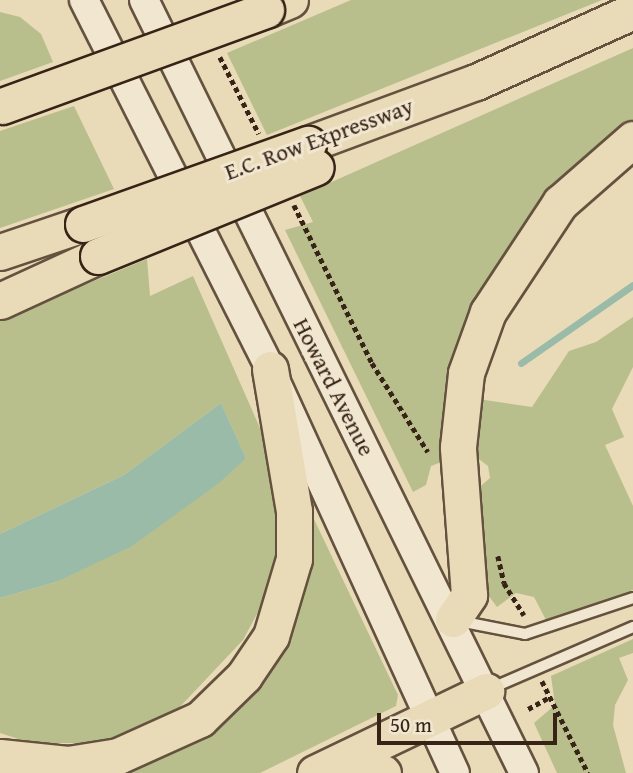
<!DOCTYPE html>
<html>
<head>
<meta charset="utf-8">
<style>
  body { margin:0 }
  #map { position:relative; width:633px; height:773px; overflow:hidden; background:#e9dab8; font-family:"Gentium Book Plus",serif }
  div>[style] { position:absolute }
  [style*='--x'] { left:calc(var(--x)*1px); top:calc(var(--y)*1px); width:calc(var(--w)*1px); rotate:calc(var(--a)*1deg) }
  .green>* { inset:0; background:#b8bf8d }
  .water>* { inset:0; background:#99bba8 }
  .stream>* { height:7px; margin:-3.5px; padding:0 3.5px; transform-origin:3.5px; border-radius:3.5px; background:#99bba8 }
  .path>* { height:4.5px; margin-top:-2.25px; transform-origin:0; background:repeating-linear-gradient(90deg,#372417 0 5px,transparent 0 8.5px) }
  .roads { filter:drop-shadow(2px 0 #64523f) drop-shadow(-2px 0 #64523f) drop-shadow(0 2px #64523f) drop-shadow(0 -2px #64523f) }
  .lane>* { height:10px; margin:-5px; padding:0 5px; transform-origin:5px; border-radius:5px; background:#f1e7d1 }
  .secondary>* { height:28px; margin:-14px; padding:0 14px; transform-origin:14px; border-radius:14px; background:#f1e7d1 }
  .highway>* { height:35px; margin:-17.5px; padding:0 17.5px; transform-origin:17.5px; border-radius:17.5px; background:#e9dab8 }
  .bridges { filter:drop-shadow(2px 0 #372417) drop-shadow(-2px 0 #372417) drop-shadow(0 2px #372417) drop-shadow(0 -2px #372417) }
  .highway-bridge>* { height:35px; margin:-17.5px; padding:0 17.5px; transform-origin:17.5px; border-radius:17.5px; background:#e9dab8 }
  span { translate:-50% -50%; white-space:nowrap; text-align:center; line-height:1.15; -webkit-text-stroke:6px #f1e7d1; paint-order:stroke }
  .street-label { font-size:23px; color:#372417 }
  .scale { position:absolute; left:377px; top:713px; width:180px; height:32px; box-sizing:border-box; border:4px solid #372417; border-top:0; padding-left:9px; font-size:21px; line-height:24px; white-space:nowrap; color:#372417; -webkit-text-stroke:5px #f1e7d1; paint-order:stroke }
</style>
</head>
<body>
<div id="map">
  <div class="green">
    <i style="clip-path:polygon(351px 0,602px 0,267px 135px,227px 53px)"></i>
    <i style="clip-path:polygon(0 12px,20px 17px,41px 34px,53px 62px,0 81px)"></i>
    <i style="clip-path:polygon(633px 48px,633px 124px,547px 201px,447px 460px,431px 466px,426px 485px,413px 492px,285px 230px,313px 222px,300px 196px)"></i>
    <i style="clip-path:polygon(74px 106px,114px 189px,0 228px,0 131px)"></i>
    <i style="clip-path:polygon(147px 259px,150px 296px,193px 276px,274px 460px,280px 520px,275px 580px,243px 640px,176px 711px,136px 732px,88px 743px,31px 743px,0 733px,0 598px,56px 582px,246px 458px,221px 403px,124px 475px,0 534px,0 320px)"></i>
    <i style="clip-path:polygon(633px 317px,633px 367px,612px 409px,624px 437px,605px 445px,633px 506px,633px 590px,547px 622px,534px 597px,516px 593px,497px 607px,485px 591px,468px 497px,490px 478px,488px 466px,468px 451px,478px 399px,532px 407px,569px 351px,596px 342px)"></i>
    <i style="clip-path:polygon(311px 513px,398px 695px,396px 706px,260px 773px,80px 773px,224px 713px)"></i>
    <i style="clip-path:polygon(633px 639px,633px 653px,619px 658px,628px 680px,615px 705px,613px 725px,626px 773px,557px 773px,534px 723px,555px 705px,551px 676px)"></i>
  </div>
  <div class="water">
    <i style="clip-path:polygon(221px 403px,246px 458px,219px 483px,132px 546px,56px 582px,0 598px,0 534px,124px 475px)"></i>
  </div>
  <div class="stream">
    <i style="--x:521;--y:363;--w:136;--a:-34.9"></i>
  </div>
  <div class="path">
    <i style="--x:220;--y:57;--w:86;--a:63.1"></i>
    <i style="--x:294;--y:205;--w:176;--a:63.7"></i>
    <i style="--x:372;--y:363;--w:105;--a:57.8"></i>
    <i style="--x:498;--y:556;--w:28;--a:77"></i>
    <i style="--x:504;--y:583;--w:38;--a:58"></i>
    <i style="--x:542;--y:681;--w:103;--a:63.4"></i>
    <i style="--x:528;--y:709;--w:23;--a:-29"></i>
  </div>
  <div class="roads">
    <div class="lane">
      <i style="--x:459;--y:621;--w:67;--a:11.1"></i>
      <i style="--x:525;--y:634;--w:114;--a:-18.4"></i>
      <i style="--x:492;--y:688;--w:154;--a:-23.4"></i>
    </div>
    <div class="secondary">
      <i style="--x:84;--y:0;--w:413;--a:63.2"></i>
      <i style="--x:270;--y:369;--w:444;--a:65.4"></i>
      <i style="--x:144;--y:0;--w:861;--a:63.82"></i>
    </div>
    <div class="highway">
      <i style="--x:266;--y:10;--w:26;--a:-23"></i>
      <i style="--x:308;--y:144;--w:179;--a:-20.3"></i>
      <i style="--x:476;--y:82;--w:172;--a:-24.3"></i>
      <i style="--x:0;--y:252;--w:88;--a:-18.6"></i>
      <i style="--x:0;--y:301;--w:108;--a:-24.7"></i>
      <i style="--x:453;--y:619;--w:29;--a:-56"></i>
      <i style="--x:469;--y:595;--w:148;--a:-94.3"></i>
      <i style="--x:458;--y:447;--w:74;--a:-83.8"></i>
      <i style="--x:466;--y:373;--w:65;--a:-70.2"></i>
      <i style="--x:488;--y:312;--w:131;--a:-56.6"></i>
      <i style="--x:560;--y:203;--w:97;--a:-41.2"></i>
      <i style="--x:0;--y:757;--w:68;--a:5.9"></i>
      <i style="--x:68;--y:764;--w:51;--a:-9.1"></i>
      <i style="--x:118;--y:756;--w:90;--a:-24.3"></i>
      <i style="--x:200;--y:719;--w:62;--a:-44.3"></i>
      <i style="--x:244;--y:676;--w:48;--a:-56"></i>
      <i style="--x:271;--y:636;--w:80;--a:-73.4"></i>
      <i style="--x:294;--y:559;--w:48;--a:-90"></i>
      <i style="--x:294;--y:511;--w:144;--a:-99.6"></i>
      <i style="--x:315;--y:773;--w:190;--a:-25.6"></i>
      <i style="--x:356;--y:773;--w:27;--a:0"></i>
    </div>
  </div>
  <div class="bridges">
    <div class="highway-bridge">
      <i style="--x:2;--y:106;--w:281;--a:-20"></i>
      <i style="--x:83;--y:224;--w:239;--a:-19.6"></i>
      <i style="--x:98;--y:256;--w:235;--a:-22.2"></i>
    </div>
  </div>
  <div class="street-label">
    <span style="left:319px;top:139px;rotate:-20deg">E.C. Row Expressway</span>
    <span style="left:334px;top:387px;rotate:63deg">Howard Avenue</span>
  </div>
  <div class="scale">50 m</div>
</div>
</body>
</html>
